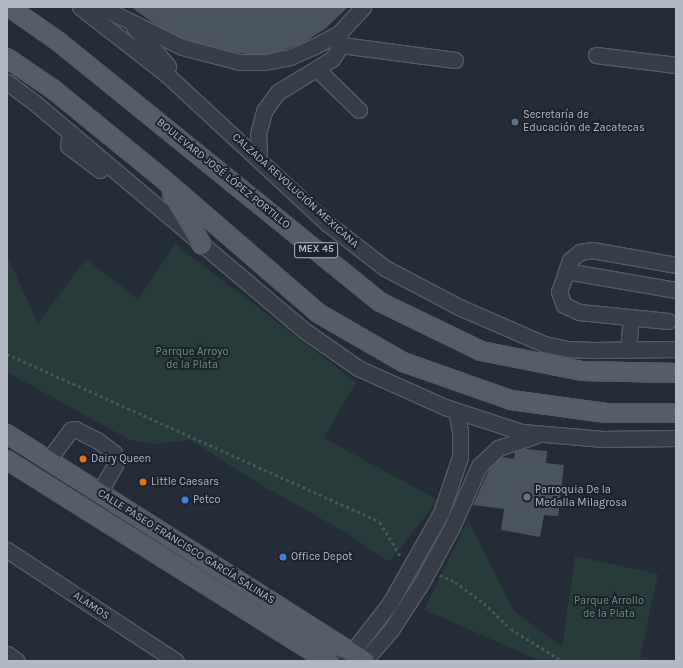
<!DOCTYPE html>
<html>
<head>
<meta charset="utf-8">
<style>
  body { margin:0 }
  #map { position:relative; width:683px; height:668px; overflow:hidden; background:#232c37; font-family:Karla,sans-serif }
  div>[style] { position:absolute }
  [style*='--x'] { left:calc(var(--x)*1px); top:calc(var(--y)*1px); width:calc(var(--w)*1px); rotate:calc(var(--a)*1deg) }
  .green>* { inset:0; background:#283b3b }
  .building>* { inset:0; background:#4a5461 }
  .path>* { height:2.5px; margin-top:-1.25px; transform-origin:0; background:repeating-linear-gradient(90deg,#455658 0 3px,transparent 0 6px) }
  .roads { filter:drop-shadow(1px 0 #555c66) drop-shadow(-1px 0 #555c66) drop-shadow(0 1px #555c66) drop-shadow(0 -1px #555c66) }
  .minor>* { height:15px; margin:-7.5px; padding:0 7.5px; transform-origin:7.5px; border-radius:7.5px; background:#373e48 }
  .major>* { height:18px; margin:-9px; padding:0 9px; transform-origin:9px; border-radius:9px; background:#555d68 }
  .dots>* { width:11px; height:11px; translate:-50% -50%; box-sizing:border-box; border:2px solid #1c232d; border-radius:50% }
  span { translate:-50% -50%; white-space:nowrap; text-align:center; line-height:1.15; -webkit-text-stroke:4px #1c232d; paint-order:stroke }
  .shield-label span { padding:1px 3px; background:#1c232d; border:1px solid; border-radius:3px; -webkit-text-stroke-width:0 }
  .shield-label { font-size:10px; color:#b2b9c4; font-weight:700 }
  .poi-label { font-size:11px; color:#b2b9c4 }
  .left { translate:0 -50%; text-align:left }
  .street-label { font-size:11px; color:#b2b9c4 }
  .park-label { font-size:11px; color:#6b9373 }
  .frame { position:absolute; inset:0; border:8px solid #b2b9c4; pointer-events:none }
</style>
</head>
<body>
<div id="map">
  <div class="green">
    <i style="clip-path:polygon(175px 244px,356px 382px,324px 438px,438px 500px,389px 562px,345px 532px,256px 482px,191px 440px,151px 444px,130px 440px,7px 372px,7px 256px,38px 323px,86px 259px,138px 299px)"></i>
    <i style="clip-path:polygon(468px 520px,514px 611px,562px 647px,575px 556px,658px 574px,640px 657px,656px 661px,541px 661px,418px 607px,425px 608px)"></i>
  </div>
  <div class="building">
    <i style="clip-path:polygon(131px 7px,348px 7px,325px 29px,303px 43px,263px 57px,198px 45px,160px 28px)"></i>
    <i style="clip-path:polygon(516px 448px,547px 451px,546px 463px,564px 465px,558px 516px,544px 515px,540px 537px,501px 530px,504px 509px,473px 505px,495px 456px,514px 459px)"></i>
  </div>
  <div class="path">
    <i style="--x:7;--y:354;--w:409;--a:24.2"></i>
    <i style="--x:380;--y:522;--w:41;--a:59"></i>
    <i style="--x:440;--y:575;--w:17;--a:25"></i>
    <i style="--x:455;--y:582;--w:36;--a:36"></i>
    <i style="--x:484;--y:603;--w:37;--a:44"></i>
    <i style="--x:511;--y:629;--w:60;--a:32.1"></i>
  </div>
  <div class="roads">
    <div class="minor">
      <i style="--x:80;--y:7;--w:109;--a:37.9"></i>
      <i style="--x:166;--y:74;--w:221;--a:42.8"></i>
      <i style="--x:328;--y:224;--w:72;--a:37.7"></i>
      <i style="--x:385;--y:268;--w:84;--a:27.8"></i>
      <i style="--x:459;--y:307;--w:93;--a:23.5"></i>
      <i style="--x:544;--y:344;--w:24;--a:12"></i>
      <i style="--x:567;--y:349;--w:26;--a:2"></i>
      <i style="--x:593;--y:350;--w:83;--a:-0.7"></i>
      <i style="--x:101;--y:7;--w:90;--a:26.3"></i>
      <i style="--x:182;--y:47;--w:60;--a:14.5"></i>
      <i style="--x:240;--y:62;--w:25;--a:0"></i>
      <i style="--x:265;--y:62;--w:25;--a:-11"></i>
      <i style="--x:290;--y:57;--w:27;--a:-24"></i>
      <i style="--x:315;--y:46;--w:27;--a:-28"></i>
      <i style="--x:339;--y:33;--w:35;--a:-47"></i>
      <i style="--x:134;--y:27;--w:52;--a:48.9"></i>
      <i style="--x:341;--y:45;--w:115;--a:7.5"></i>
      <i style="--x:596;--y:55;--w:81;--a:7.1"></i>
      <i style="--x:318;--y:70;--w:57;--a:44.3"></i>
      <i style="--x:7;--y:82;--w:35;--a:37"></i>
      <i style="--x:35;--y:103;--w:353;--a:40.2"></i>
      <i style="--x:305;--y:331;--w:65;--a:34.9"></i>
      <i style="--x:358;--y:368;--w:95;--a:24.1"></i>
      <i style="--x:445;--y:407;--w:81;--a:18"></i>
      <i style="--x:522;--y:432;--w:81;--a:4.9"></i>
      <i style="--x:603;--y:439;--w:73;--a:-0.8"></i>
      <i style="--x:70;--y:133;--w:13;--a:99"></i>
      <i style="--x:68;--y:146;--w:40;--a:37"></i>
      <i style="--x:259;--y:158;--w:24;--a:-92"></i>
      <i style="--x:258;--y:134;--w:24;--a:-75"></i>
      <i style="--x:264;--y:111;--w:24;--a:-54"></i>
      <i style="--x:278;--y:92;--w:63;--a:-31.4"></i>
      <i style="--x:332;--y:59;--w:17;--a:-57"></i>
      <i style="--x:341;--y:45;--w:12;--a:-99"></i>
      <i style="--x:566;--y:271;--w:112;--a:9.8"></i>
      <i style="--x:668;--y:321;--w:89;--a:-174.2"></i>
      <i style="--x:579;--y:312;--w:17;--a:-155"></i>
      <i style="--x:564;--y:305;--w:14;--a:-111"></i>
      <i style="--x:559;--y:292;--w:34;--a:-71"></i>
      <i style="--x:570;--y:260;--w:13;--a:-39"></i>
      <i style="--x:580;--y:252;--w:12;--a:-9"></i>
      <i style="--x:592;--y:250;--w:85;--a:10.1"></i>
      <i style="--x:628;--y:350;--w:33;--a:-85"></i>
      <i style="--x:48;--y:460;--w:38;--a:-53"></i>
      <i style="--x:71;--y:430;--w:4;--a:-14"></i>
      <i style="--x:75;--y:429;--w:25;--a:27"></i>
      <i style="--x:97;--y:440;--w:21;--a:37"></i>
      <i style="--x:114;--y:453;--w:6;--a:81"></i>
      <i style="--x:115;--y:459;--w:6;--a:90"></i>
      <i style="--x:115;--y:465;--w:32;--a:120"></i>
      <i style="--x:7;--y:550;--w:202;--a:33.3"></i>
      <i style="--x:7;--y:654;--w:12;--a:35"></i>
      <i style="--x:345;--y:661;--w:73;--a:-52.2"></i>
      <i style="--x:390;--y:603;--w:103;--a:-60.5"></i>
      <i style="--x:441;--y:513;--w:59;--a:-71.3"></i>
      <i style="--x:460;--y:457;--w:26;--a:-90"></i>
      <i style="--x:460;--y:431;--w:20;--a:-101"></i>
      <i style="--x:364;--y:661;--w:41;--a:-48.9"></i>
      <i style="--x:391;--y:630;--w:57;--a:-57.1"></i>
      <i style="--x:422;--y:582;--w:63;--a:-61.4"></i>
      <i style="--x:452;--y:527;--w:67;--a:-66.1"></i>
      <i style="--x:479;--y:466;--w:26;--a:-43"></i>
      <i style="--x:498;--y:448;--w:39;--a:-18"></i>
    </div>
    <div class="major">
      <i style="--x:9;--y:7;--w:61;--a:35"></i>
      <i style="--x:59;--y:42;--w:413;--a:39"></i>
      <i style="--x:380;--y:302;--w:112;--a:25.9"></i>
      <i style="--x:481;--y:351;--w:103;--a:11.2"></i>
      <i style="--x:582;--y:371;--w:94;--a:1.2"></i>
      <i style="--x:7;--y:58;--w:57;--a:34.2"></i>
      <i style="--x:54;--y:90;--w:141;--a:39.2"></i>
      <i style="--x:163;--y:179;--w:205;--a:40.8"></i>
      <i style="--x:318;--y:313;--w:98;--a:30"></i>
      <i style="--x:403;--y:362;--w:114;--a:19.4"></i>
      <i style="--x:511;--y:400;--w:96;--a:7.8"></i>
      <i style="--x:606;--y:413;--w:70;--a:0"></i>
      <i style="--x:172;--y:194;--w:59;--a:59.5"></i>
      <i style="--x:7;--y:434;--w:424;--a:32.4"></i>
      <i style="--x:7;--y:460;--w:378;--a:32.1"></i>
    </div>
  </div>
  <div class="dots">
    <i style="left:515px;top:122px;background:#5c6f8a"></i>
    <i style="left:83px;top:459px;background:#e8710a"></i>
    <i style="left:143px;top:482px;background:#e8710a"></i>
    <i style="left:527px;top:497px;background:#6b7280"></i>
    <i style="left:185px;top:500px;background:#3f7fe0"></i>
    <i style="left:283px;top:557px;background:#3f7fe0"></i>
  </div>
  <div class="shield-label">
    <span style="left:316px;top:250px">MEX 45</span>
  </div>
  <div class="poi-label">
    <span class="left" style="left:523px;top:122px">Secretaría de<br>Educación de Zacatecas</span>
    <span class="left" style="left:91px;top:459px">Dairy Queen</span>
    <span class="left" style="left:151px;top:482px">Little Caesars</span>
    <span class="left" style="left:535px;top:497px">Parroquia De la<br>Medalla Milagrosa</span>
    <span class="left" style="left:193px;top:500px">Petco</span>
    <span class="left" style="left:291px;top:557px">Office Depot</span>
  </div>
  <div class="street-label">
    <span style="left:223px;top:174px;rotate:39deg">BOULEVARD JOSÉ LÓPEZ PORTILLO</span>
    <span style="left:295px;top:191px;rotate:42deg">CALZADA REVOLUCIÓN MEXICANA</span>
    <span style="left:186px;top:547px;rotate:32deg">CALLE PASEO FRANCISCO GARCÍA SALINAS</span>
    <span style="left:91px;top:606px;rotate:34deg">ALAMOS</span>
  </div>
  <div class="park-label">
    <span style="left:192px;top:359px">Parrque Arroyo<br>de la Plata</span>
    <span style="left:609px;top:608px">Parque Arrollo<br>de la Plata</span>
  </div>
  <div class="frame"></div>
</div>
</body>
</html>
